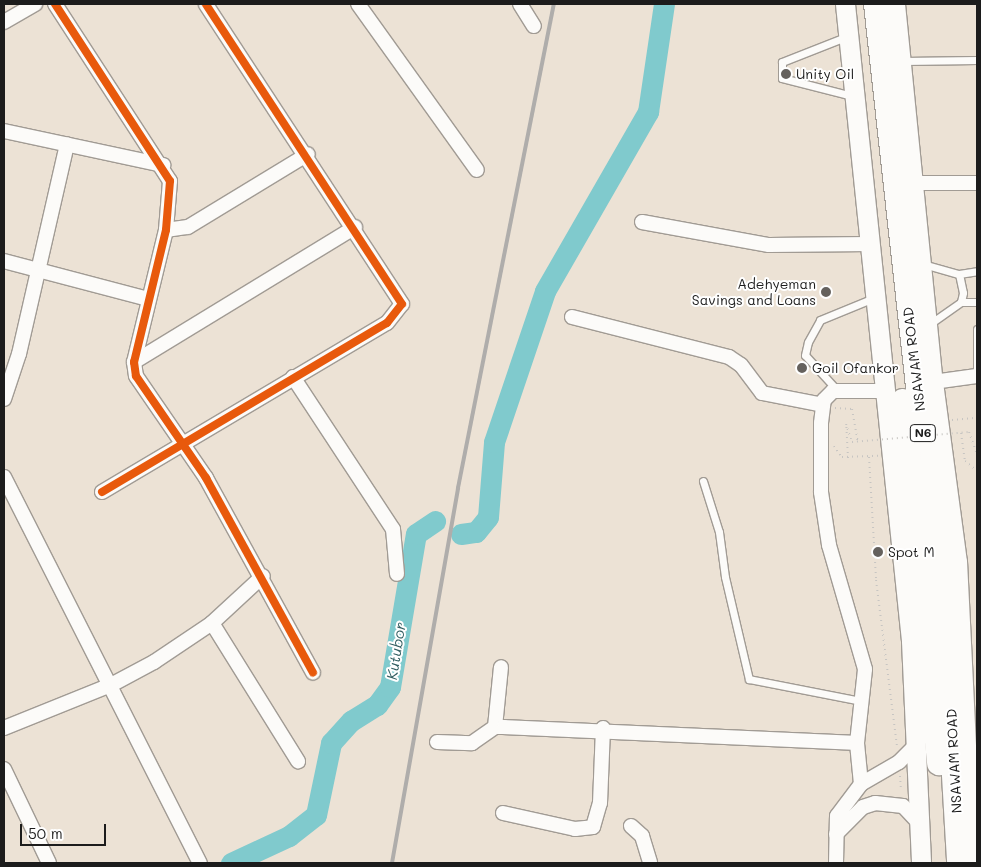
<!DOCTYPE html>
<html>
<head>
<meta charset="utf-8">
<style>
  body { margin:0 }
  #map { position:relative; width:981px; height:867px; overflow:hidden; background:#ece2d5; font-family:Mali,sans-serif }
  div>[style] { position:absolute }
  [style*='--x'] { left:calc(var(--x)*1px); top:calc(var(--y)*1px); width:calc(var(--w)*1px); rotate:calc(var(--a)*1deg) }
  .river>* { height:21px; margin:-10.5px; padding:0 10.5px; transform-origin:10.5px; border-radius:10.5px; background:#80cacd }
  .path>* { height:2px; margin-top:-1px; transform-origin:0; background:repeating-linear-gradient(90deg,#c7c5c2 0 1px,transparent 0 5px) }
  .roads { filter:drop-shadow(1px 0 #a19b94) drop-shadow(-1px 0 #a19b94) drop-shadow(0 1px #a19b94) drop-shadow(0 -1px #a19b94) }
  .lane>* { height:7px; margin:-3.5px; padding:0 3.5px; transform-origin:3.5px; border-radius:3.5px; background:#fcfbf9 }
  .street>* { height:14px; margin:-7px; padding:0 7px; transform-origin:7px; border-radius:7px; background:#fcfbf9 }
  .secondary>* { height:19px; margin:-9.5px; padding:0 9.5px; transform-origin:9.5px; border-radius:9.5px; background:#fcfbf9 }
  .highway>* { height:24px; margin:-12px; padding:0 12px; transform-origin:12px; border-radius:12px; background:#fcfbf9 }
  .rail>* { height:4px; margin:-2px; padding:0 2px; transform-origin:2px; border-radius:2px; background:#afadab }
  .path-bridge>* { height:2px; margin-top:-1px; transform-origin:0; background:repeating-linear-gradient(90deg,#c7c5c2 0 1px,transparent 0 5px) }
  .cycleway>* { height:8px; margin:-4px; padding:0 4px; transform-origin:4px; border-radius:4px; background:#e8590c }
  .dots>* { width:14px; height:14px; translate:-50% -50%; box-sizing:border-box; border:2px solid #fff; border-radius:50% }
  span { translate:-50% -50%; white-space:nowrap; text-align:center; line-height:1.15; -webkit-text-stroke:4px #fff; paint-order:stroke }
  .shield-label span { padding:1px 4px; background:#fff; border:1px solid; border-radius:4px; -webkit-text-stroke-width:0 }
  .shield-label { font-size:12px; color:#1c1c1c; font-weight:700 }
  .poi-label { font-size:14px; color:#1c1c1c }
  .left { translate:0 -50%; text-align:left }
  .right { translate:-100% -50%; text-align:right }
  .street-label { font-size:14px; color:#1c1c1c }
  .water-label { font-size:15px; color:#325e61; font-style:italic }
  .frame { position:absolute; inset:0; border:5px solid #1c1c1c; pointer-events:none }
  .scale { position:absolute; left:20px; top:824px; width:86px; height:22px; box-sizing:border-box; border:2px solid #1c1c1c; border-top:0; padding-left:6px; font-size:15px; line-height:18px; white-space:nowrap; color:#1c1c1c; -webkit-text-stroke:4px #fff; paint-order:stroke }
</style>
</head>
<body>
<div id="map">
  <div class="river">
    <i style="--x:461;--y:534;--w:15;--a:-8"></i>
    <i style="--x:476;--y:532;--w:19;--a:-51"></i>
    <i style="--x:488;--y:517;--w:75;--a:-85.4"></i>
    <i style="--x:494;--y:442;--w:159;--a:-71.3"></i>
    <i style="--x:545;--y:291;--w:207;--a:-60.1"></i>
    <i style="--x:648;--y:112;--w:109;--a:-81.6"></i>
    <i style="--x:231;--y:863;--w:64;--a:-25"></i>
    <i style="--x:289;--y:836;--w:34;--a:-38"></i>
    <i style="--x:316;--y:815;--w:74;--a:-78.2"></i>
    <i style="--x:331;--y:743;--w:30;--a:-48"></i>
    <i style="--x:351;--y:721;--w:31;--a:-32"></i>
    <i style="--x:377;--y:705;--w:22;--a:-54"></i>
    <i style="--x:390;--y:687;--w:155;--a:-80.4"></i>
    <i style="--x:416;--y:534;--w:23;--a:-34"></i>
  </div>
  <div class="path">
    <i style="--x:835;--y:408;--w:17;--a:3"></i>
    <i style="--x:852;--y:409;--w:34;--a:80"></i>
    <i style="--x:952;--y:420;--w:25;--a:-5"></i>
    <i style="--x:969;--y:432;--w:23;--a:70"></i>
    <i style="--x:961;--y:433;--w:28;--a:82"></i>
    <i style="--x:965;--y:461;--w:16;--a:40"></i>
    <i style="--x:834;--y:446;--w:14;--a:54"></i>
    <i style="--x:842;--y:457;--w:36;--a:-2"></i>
    <i style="--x:869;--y:457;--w:123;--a:86.7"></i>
    <i style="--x:876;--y:580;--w:168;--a:82.8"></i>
    <i style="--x:848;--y:458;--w:34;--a:-93"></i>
    <i style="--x:846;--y:424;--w:19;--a:72"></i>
    <i style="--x:900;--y:776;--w:13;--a:86"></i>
  </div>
  <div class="roads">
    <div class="lane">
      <i style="--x:848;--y:36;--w:71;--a:158.5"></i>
      <i style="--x:782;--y:62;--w:16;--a:90"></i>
      <i style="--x:782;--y:78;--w:72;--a:14.4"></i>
      <i style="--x:903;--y:61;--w:74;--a:-0.8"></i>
      <i style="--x:923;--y:264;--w:37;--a:16"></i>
      <i style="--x:959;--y:274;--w:19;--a:78"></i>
      <i style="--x:963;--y:293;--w:9;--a:103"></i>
      <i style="--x:961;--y:302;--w:38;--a:145"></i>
      <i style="--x:959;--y:274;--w:18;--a:-9"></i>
      <i style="--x:961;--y:302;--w:16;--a:0"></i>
      <i style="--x:977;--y:376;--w:47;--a:-90"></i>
      <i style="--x:837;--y:390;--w:47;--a:-132.4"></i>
      <i style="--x:805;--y:355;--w:13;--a:-77"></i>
      <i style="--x:808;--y:342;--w:25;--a:-61"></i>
      <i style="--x:820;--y:320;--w:58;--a:-22.2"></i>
      <i style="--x:703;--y:481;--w:53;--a:72.6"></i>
      <i style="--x:719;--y:532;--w:45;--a:82.4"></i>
      <i style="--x:725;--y:577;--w:105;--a:76.8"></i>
      <i style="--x:749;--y:679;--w:114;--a:11.1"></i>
    </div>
    <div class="street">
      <i style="--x:55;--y:4;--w:211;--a:57"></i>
      <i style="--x:170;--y:181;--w:49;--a:94.7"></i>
      <i style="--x:166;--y:230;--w:136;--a:103.6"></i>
      <i style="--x:134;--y:362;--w:14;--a:82"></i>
      <i style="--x:136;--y:376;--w:124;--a:55.5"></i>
      <i style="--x:206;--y:478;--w:222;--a:61.2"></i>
      <i style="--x:358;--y:4;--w:204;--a:54.4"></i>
      <i style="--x:520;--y:4;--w:26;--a:58"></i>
      <i style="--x:4;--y:22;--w:36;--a:-30"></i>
      <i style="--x:4;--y:131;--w:163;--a:12.1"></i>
      <i style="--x:915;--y:183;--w:62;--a:0"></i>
      <i style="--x:642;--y:222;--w:129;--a:10.3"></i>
      <i style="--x:769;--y:245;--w:101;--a:-0.6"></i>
      <i style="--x:166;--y:230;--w:22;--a:-8"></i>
      <i style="--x:188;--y:227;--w:140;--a:-31.3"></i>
      <i style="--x:4;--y:261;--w:149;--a:14.8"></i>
      <i style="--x:572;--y:317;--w:162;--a:14.3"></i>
      <i style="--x:729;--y:357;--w:14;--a:34"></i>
      <i style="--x:741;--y:365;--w:35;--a:53"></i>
      <i style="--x:762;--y:393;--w:62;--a:11.1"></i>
      <i style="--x:134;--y:362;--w:259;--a:-31.4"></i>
      <i style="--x:293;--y:377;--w:182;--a:56.7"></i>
      <i style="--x:393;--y:529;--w:45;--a:84.9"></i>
      <i style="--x:933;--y:382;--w:44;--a:-7.8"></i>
      <i style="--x:4;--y:399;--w:47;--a:-71.6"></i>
      <i style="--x:19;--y:354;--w:215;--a:-77.1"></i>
      <i style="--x:4;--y:477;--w:433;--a:63.1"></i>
      <i style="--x:102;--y:492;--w:331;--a:-30.7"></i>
      <i style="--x:387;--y:323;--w:24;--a:-52"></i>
      <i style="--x:402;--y:304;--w:358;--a:-123.2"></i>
      <i style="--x:212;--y:623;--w:163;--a:58.1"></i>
      <i style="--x:495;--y:727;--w:60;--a:-84.3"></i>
      <i style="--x:4;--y:728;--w:115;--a:-21.9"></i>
      <i style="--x:111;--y:685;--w:49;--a:-28.1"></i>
      <i style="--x:154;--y:662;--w:70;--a:-33.9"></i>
      <i style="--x:212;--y:623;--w:69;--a:-42.7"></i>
      <i style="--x:437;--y:742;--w:35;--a:2"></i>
      <i style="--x:472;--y:743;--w:28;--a:-35"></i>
      <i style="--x:495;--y:727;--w:9;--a:0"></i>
      <i style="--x:504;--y:727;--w:353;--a:2.6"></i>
      <i style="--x:4;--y:769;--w:104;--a:64.4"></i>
      <i style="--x:861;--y:784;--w:41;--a:-95.6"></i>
      <i style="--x:857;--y:743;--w:74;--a:-83.8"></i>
      <i style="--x:865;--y:669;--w:129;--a:-106.2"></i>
      <i style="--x:829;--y:545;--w:54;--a:-98.6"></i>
      <i style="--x:821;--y:492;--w:69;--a:-90"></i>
      <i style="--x:821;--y:423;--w:23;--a:-83"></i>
      <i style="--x:824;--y:400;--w:13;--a:-45"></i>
      <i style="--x:833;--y:391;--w:49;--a:0"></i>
      <i style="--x:503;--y:813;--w:74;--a:12.5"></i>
      <i style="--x:575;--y:829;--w:18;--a:-6"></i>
      <i style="--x:593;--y:827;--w:25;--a:-74"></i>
      <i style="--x:600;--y:803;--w:75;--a:-87.7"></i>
      <i style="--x:631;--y:826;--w:15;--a:42"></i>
      <i style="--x:642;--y:836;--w:28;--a:73"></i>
      <i style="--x:836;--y:834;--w:38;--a:-45"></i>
      <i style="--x:863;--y:807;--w:13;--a:-18"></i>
      <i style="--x:875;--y:803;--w:28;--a:6"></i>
      <i style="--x:903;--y:806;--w:22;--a:47"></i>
      <i style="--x:836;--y:863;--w:47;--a:-88.8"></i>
      <i style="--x:837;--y:816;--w:40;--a:-53"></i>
      <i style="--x:861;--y:784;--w:44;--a:-30.1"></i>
      <i style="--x:899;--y:762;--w:24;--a:-45"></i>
    </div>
    <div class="secondary">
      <i style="--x:845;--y:4;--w:640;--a:84.08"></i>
      <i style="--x:911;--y:641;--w:222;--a:87.4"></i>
      <i style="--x:895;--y:4;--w:380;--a:84.3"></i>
      <i style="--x:933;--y:382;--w:181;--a:82.4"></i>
      <i style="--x:957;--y:561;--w:302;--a:87.2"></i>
    </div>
    <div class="highway">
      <i style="--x:876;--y:4;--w:641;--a:83.73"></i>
      <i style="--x:946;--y:641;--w:222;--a:86.6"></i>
      <i style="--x:903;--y:401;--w:364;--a:84.3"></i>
    </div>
  </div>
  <div class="rail">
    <i style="--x:392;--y:863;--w:381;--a:-80"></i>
    <i style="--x:458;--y:488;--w:493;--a:-78.8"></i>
  </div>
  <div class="path-bridge">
    <i style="--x:852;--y:442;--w:117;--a:-4.9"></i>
  </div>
  <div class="cycleway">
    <i style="--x:55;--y:4;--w:211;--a:57"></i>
    <i style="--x:170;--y:181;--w:49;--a:94.7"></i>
    <i style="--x:166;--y:230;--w:136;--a:103.6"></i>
    <i style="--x:134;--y:362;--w:14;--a:82"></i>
    <i style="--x:136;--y:376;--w:124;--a:55.5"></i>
    <i style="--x:206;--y:478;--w:222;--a:61.2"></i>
    <i style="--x:102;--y:492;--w:331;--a:-30.7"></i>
    <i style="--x:387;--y:323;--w:24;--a:-52"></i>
    <i style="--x:402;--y:304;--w:358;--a:-123.2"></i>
  </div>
  <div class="dots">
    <i style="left:786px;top:74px;background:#65615d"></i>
    <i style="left:826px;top:292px;background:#65615d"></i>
    <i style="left:802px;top:368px;background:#65615d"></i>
    <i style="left:878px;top:552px;background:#65615d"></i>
  </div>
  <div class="shield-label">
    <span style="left:923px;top:433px">N6</span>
  </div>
  <div class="poi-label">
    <span class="left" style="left:796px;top:74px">Unity Oil</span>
    <span class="right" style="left:816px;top:292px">Adehyeman<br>Savings and Loans</span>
    <span class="left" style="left:812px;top:368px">Goil Ofankor</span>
    <span class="left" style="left:888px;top:552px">Spot M</span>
  </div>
  <div class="street-label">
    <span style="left:914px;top:359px;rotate:-97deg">NSAWAM ROAD</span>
    <span style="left:954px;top:761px;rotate:-93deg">NSAWAM ROAD</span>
  </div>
  <div class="water-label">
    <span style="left:396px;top:651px;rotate:-81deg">Kutubor</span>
  </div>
  <div class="frame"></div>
  <div class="scale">50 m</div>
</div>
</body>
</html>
